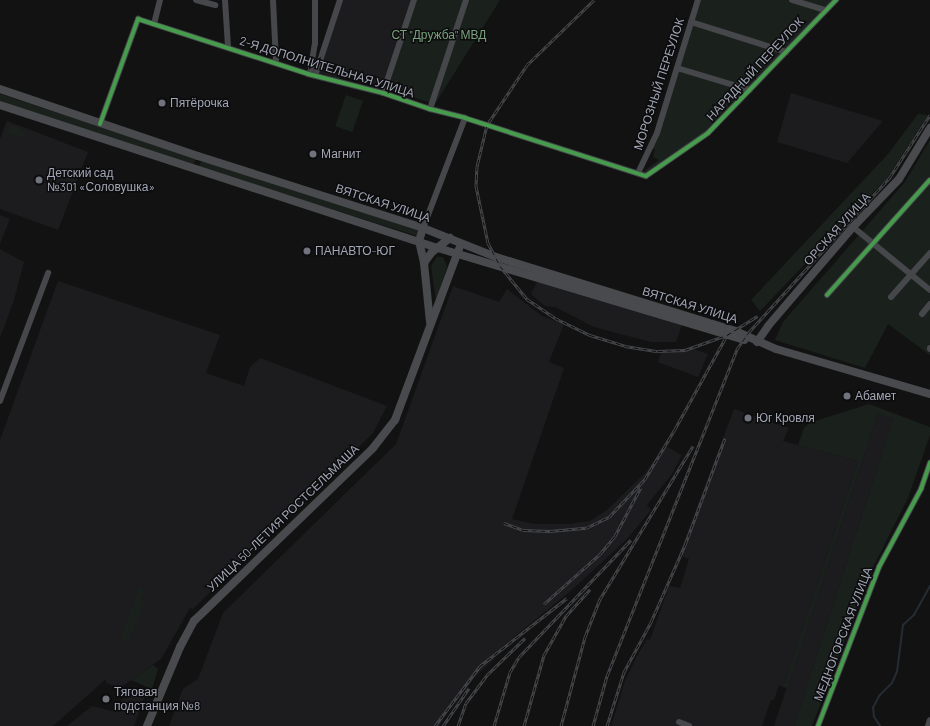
<!DOCTYPE html>
<html>
<head>
<meta charset="utf-8">
<style>
  body { margin:0 }
  #map { position:relative; width:930px; height:726px; overflow:hidden; background:#121212; font-family:Barlow,sans-serif }
  div>[style] { position:absolute }
  [style*='--x'] { left:calc(var(--x)*1px); top:calc(var(--y)*1px); width:calc(var(--w)*1px); rotate:calc(var(--a)*1deg) }
  .built>* { inset:0; background:#1c1c1e }
  .green>* { inset:0; background:#1a211c; transform-origin:0 0 }
  .stream>* { height:1.5px; margin:-0.75px; padding:0 0.75px; transform-origin:0.75px; border-radius:0.75px; background:#252c34 }
  .minor>* { height:6px; margin:-3px; padding:0 3px; transform-origin:3px; border-radius:3px; background:#46474b }
  .major>* { height:8px; margin:-4px; padding:0 4px; transform-origin:4px; border-radius:4px; background:#484a4d }
  .rail>* { height:3px; margin-top:-1.5px; transform-origin:0; background:repeating-linear-gradient(90deg,#0c0c0e 0 4.5px,#46484b 0 9px); box-sizing:border-box; border-block:1px solid #46484b }
  .cycleway>* { height:4px; margin:-2px; padding:0 2px; transform-origin:2px; border-radius:2px; background:#469c4c }
  .dots>* { width:11px; height:11px; translate:-50% -50%; box-sizing:border-box; border:2px solid #0c0c0e; border-radius:50% }
  span { translate:-50% -50%; white-space:nowrap; text-align:center; line-height:1.15; -webkit-text-stroke:3px #0c0c0e; paint-order:stroke }
  .park-label { font-size:12px; color:#78a17c }
  .street-label { font-size:12px; color:#a2a7b5 }
  .poi-label { font-size:12px; color:#a2a7b5 }
  .left { translate:0 -50%; text-align:left }
</style>
</head>
<body>
<div id="map">
  <div class="built">
    <i style="clip-path:polygon(342px 0,415px 0,386px 89px,341px 74px,339px 79px,317px 72px)"></i>
    <i style="clip-path:polygon(791px 93px,883px 121px,847px 163px,777px 142px)"></i>
    <i style="clip-path:polygon(7px 121px,88px 152px,58px 230px,0 209px,0 139px)"></i>
    <i style="clip-path:polygon(0 215px,10px 219px,0 244px)"></i>
    <i style="clip-path:polygon(0 249px,24px 262px,14px 300px,0 338px)"></i>
    <i style="clip-path:polygon(538px 280px,682px 325px,676px 342px,651px 342px,594px 327px,555px 307px,545px 306px,531px 294px)"></i>
    <i style="clip-path:polygon(58px 281px,220px 335px,206px 373px,244px 386px,250px 367px,260px 358px,387px 406px,373px 433px,193px 609px,190px 608px,161px 659px,120px 688px,106px 683px,106px 679px,53px 726px,0 726px,0 440px)"></i>
    <i style="clip-path:polygon(453px 286px,499px 302px,507px 289px,542px 316px,564px 324px,549px 362px,564px 368px,512px 519px,534px 524px,568px 524px,590px 521px,607px 510px,647px 471px,664px 445px,682px 455px,672px 474px,647px 505px,651px 510px,627px 539px,574px 588px,491px 656px,494px 659px,476px 676px,446px 713px,439px 726px,169px 726px,183px 689px,198px 679px,223px 613px,396px 444px)"></i>
    <i style="clip-path:polygon(693px 349px,708px 354px,698px 377px,658px 362px,661px 353px)"></i>
    <i style="clip-path:polygon(734px 409px,789px 428px,783px 441px,858px 461px,783px 687px,779px 685px,774px 700px,771px 700px,762px 726px,611px 726px,625px 681px,636px 658px,647px 639px,650px 640px,669px 586px,680px 588px,689px 559px,679px 555px)"></i>
    <i style="clip-path:polygon(878px 414px,893px 419px,794px 726px,774px 726px)"></i>
    <i style="clip-path:polygon(134px 687px,145px 695px,134px 726px,67px 726px,92px 706px,112px 711px)"></i>
  </div>
  <div class="green">
    <i style="clip-path:polygon(415px 0,500px 0,435px 104px,386px 89px)"></i>
    <i style="clip-path:polygon(701px 0,839px 0,722px 121px,646px 175px,641px 173px,659px 160px,653px 157px,655px 149px,652px 149px)"></i>
    <i style="left:0;top:94px;width:206px;height:7px;rotate:18deg"></i>
    <i style="left:346px;top:95px;width:18px;height:33px;rotate:19deg"></i>
    <i style="clip-path:polygon(918px 114px,928px 115px,888px 177px,760px 311px,751px 300px,888px 154px)"></i>
    <i style="left:10px;top:125px;width:17px;height:8px;rotate:21deg"></i>
    <i style="clip-path:polygon(930px 140px,930px 355px,888px 324px,865px 368px,775px 340px,783px 322px,905px 182px)"></i>
    <i style="clip-path:polygon(201px 161px,415px 228px,419px 231px,417px 236px,199px 167px)"></i>
    <i style="clip-path:polygon(437px 257px,443px 257px,447px 266px,436px 301px,431px 266px)"></i>
    <i style="clip-path:polygon(869px 404px,930px 427px,930px 435px,908px 498px,871px 571px,812px 726px,794px 726px,893px 419px,878px 414px,787px 688px,783px 687px,858px 461px,798px 445px,804px 428px,809px 423px)"></i>
    <i style="clip-path:polygon(139px 587px,144px 589px,140px 601px,144px 605px,127px 642px,121px 639px)"></i>
    <i style="clip-path:polygon(153px 665px,158px 669px,152px 689px,131px 680px)"></i>
  </div>
  <div class="stream">
    <i style="--x:880;--y:726;--w:11;--a:-124"></i>
    <i style="--x:874;--y:717;--w:9;--a:-96"></i>
    <i style="--x:873;--y:708;--w:13;--a:-63"></i>
    <i style="--x:879;--y:696;--w:18;--a:-45"></i>
    <i style="--x:892;--y:683;--w:12;--a:-66"></i>
    <i style="--x:897;--y:672;--w:47;--a:-82.7"></i>
    <i style="--x:903;--y:625;--w:15;--a:-42"></i>
    <i style="--x:914;--y:615;--w:33;--a:-61"></i>
  </div>
  <div class="minor">
    <i style="--x:196;--y:0;--w:20;--a:15"></i>
    <i style="--x:225;--y:0;--w:47;--a:86.3"></i>
    <i style="--x:273;--y:0;--w:62;--a:87.2"></i>
    <i style="--x:792;--y:0;--w:34;--a:17"></i>
    <i style="--x:691;--y:22;--w:100;--a:17.5"></i>
    <i style="--x:154;--y:24;--w:25;--a:-76"></i>
    <i style="--x:677;--y:68;--w:76;--a:16.8"></i>
    <i style="--x:310;--y:74;--w:30;--a:-81"></i>
    <i style="--x:315;--y:44;--w:44;--a:-90"></i>
    <i style="--x:315;--y:76;--w:80;--a:-71.8"></i>
    <i style="--x:383;--y:93;--w:98;--a:-71.6"></i>
    <i style="--x:430;--y:109;--w:115;--a:-71.7"></i>
    <i style="--x:100;--y:124;--w:112;--a:-70.1"></i>
    <i style="--x:138;--y:19;--w:179;--a:17.9"></i>
    <i style="--x:308;--y:74;--w:77;--a:14.2"></i>
    <i style="--x:383;--y:93;--w:50;--a:18.8"></i>
    <i style="--x:430;--y:109;--w:36;--a:14"></i>
    <i style="--x:465;--y:118;--w:190;--a:17.8"></i>
    <i style="--x:646;--y:176;--w:75;--a:-34.7"></i>
    <i style="--x:708;--y:133;--w:185;--a:-46.1"></i>
    <i style="--x:638;--y:173;--w:44;--a:-64.6"></i>
    <i style="--x:657;--y:133;--w:139;--a:-72.9"></i>
    <i style="--x:853;--y:227;--w:99;--a:39.3"></i>
    <i style="--x:423;--y:228;--w:118;--a:-69.1"></i>
    <i style="--x:827;--y:295;--w:154;--a:-48.2"></i>
    <i style="--x:891;--y:297;--w:59;--a:-48.4"></i>
    <i style="--x:922;--y:314;--w:13;--a:-51"></i>
    <i style="--x:930;--y:349;--w:1;--a:-90"></i>
    <i style="--x:0;--y:401;--w:137;--a:-69.4"></i>
    <i style="--x:679;--y:722;--w:11;--a:22"></i>
    <i style="--x:818;--y:726;--w:170;--a:-69"></i>
    <i style="--x:879;--y:567;--w:89;--a:-61.7"></i>
    <i style="--x:921;--y:489;--w:28;--a:-71"></i>
    <i style="--x:928;--y:726;--w:6;--a:-72"></i>
  </div>
  <div class="major">
    <i style="--x:0;--y:89;--w:209;--a:18.7"></i>
    <i style="--x:198;--y:156;--w:236;--a:17.7"></i>
    <i style="--x:423;--y:228;--w:79;--a:21.7"></i>
    <i style="--x:496;--y:257;--w:250;--a:17.2"></i>
    <i style="--x:735;--y:331;--w:45;--a:23.7"></i>
    <i style="--x:776;--y:349;--w:160;--a:16.3"></i>
    <i style="--x:0;--y:105;--w:461;--a:18.1"></i>
    <i style="--x:438;--y:248;--w:320;--a:16.7"></i>
    <i style="--x:423;--y:228;--w:14;--a:107"></i>
    <i style="--x:419;--y:241;--w:23;--a:77"></i>
    <i style="--x:424;--y:263;--w:59;--a:84.2"></i>
    <i style="--x:424;--y:263;--w:14;--a:-54"></i>
    <i style="--x:432;--y:252;--w:23;--a:-38"></i>
    <i style="--x:757;--y:342;--w:19;--a:-55"></i>
    <i style="--x:768;--y:326;--w:130;--a:-49.4"></i>
    <i style="--x:853;--y:227;--w:66;--a:-46.2"></i>
    <i style="--x:899;--y:179;--w:60;--a:-58.7"></i>
    <i style="--x:147;--y:726;--w:86;--a:-67.3"></i>
    <i style="--x:180;--y:647;--w:30;--a:-62"></i>
    <i style="--x:194;--y:621;--w:249;--a:-44"></i>
    <i style="--x:373;--y:448;--w:36;--a:-52"></i>
    <i style="--x:395;--y:420;--w:183;--a:-69.5"></i>
  </div>
  <div class="rail">
    <i style="--x:594;--y:0;--w:93;--a:135.9"></i>
    <i style="--x:527;--y:65;--w:72;--a:123.7"></i>
    <i style="--x:487;--y:125;--w:42;--a:103.7"></i>
    <i style="--x:477;--y:166;--w:20;--a:93"></i>
    <i style="--x:476;--y:186;--w:58;--a:78.1"></i>
    <i style="--x:488;--y:243;--w:26;--a:62"></i>
    <i style="--x:500;--y:266;--w:43;--a:50.7"></i>
    <i style="--x:527;--y:299;--w:34;--a:34"></i>
    <i style="--x:555;--y:318;--w:39;--a:26"></i>
    <i style="--x:590;--y:335;--w:37;--a:17"></i>
    <i style="--x:625;--y:346;--w:33;--a:9"></i>
    <i style="--x:658;--y:351;--w:27;--a:-2"></i>
    <i style="--x:685;--y:350;--w:45;--a:-19.7"></i>
    <i style="--x:727;--y:335;--w:36;--a:-32"></i>
    <i style="--x:504;--y:523;--w:20;--a:20"></i>
    <i style="--x:523;--y:530;--w:27;--a:2"></i>
    <i style="--x:550;--y:531;--w:36;--a:-5"></i>
    <i style="--x:586;--y:528;--w:25;--a:-26"></i>
    <i style="--x:609;--y:517;--w:52;--a:-46.5"></i>
    <i style="--x:645;--y:479;--w:58;--a:-59"></i>
    <i style="--x:675;--y:429;--w:107;--a:-61"></i>
    <i style="--x:544;--y:604;--w:75;--a:-41.8"></i>
    <i style="--x:600;--y:554;--w:23;--a:-50"></i>
    <i style="--x:615;--y:536;--w:55;--a:-62"></i>
    <i style="--x:435;--y:726;--w:75;--a:-53.1"></i>
    <i style="--x:480;--y:666;--w:110;--a:-38"></i>
    <i style="--x:443;--y:726;--w:46;--a:-55.6"></i>
    <i style="--x:458;--y:726;--w:24;--a:-71"></i>
    <i style="--x:466;--y:703;--w:35;--a:-53"></i>
    <i style="--x:487;--y:675;--w:53;--a:-44.2"></i>
    <i style="--x:494;--y:726;--w:56;--a:-73.5"></i>
    <i style="--x:510;--y:672;--w:17;--a:-59"></i>
    <i style="--x:519;--y:657;--w:162;--a:-46.3"></i>
    <i style="--x:524;--y:726;--w:74;--a:-74.3"></i>
    <i style="--x:544;--y:655;--w:45;--a:-60.6"></i>
    <i style="--x:566;--y:616;--w:36;--a:-48"></i>
    <i style="--x:561;--y:726;--w:92;--a:-74.9"></i>
    <i style="--x:585;--y:637;--w:41;--a:-68.5"></i>
    <i style="--x:600;--y:599;--w:179;--a:-58.7"></i>
    <i style="--x:593;--y:726;--w:52;--a:-74.4"></i>
    <i style="--x:607;--y:676;--w:352;--a:-68.3"></i>
    <i style="--x:737;--y:349;--w:21;--a:-55"></i>
    <i style="--x:749;--y:332;--w:210;--a:-47.7"></i>
    <i style="--x:890;--y:177;--w:74;--a:-57.2"></i>
    <i style="--x:607;--y:726;--w:57;--a:-72.5"></i>
    <i style="--x:624;--y:672;--w:57;--a:-61.6"></i>
    <i style="--x:651;--y:622;--w:84;--a:-66.2"></i>
    <i style="--x:685;--y:545;--w:114;--a:-69.5"></i>
  </div>
  <div class="cycleway">
    <i style="--x:100;--y:124;--w:112;--a:-70.1"></i>
    <i style="--x:138;--y:19;--w:179;--a:17.9"></i>
    <i style="--x:308;--y:74;--w:77;--a:14.2"></i>
    <i style="--x:383;--y:93;--w:50;--a:18.8"></i>
    <i style="--x:430;--y:109;--w:36;--a:14"></i>
    <i style="--x:465;--y:118;--w:190;--a:17.8"></i>
    <i style="--x:646;--y:176;--w:75;--a:-34.7"></i>
    <i style="--x:708;--y:133;--w:185;--a:-46.1"></i>
    <i style="--x:827;--y:295;--w:154;--a:-48.2"></i>
    <i style="--x:818;--y:726;--w:170;--a:-69"></i>
    <i style="--x:879;--y:567;--w:89;--a:-61.7"></i>
    <i style="--x:921;--y:489;--w:28;--a:-71"></i>
  </div>
  <div class="dots">
    <i style="left:162px;top:103px;background:#70737c"></i>
    <i style="left:313px;top:154px;background:#70737c"></i>
    <i style="left:39px;top:180px;background:#70737c"></i>
    <i style="left:307px;top:251px;background:#70737c"></i>
    <i style="left:847px;top:396px;background:#70737c"></i>
    <i style="left:748px;top:418px;background:#70737c"></i>
    <i style="left:106px;top:699px;background:#70737c"></i>
  </div>
  <div class="park-label">
    <span style="left:439px;top:35px">СТ "Дружба" МВД</span>
  </div>
  <div class="street-label">
    <span style="left:327px;top:67px;rotate:17deg">2-Я ДОПОЛНИТЕЛЬНАЯ УЛИЦА</span>
    <span style="left:755px;top:69px;rotate:-47deg">НАРЯДНЫЙ ПЕРЕУЛОК</span>
    <span style="left:659px;top:84px;rotate:-72deg">МОРОЗНЫЙ ПЕРЕУЛОК</span>
    <span style="left:383px;top:203px;rotate:18deg">ВЯТСКАЯ УЛИЦА</span>
    <span style="left:837px;top:229px;rotate:-48deg">ОРСКАЯ УЛИЦА</span>
    <span style="left:690px;top:305px;rotate:17deg">ВЯТСКАЯ УЛИЦА</span>
    <span style="left:283px;top:518px;rotate:-44deg">УЛИЦА 50-ЛЕТИЯ РОСТСЕЛЬМАША</span>
    <span style="left:843px;top:634px;rotate:-69deg">МЕДНОГОРСКАЯ УЛИЦА</span>
  </div>
  <div class="poi-label">
    <span class="left" style="left:170px;top:103px">Пятёрочка</span>
    <span class="left" style="left:321px;top:154px">Магнит</span>
    <span class="left" style="left:47px;top:180px">Детский сад<br>№301 «Соловушка»</span>
    <span class="left" style="left:315px;top:251px">ПАНАВТО-ЮГ</span>
    <span class="left" style="left:855px;top:396px">Абамет</span>
    <span class="left" style="left:756px;top:418px">Юг Кровля</span>
    <span class="left" style="left:114px;top:699px">Тяговая<br>подстанция №8</span>
  </div>
</div>
</body>
</html>
